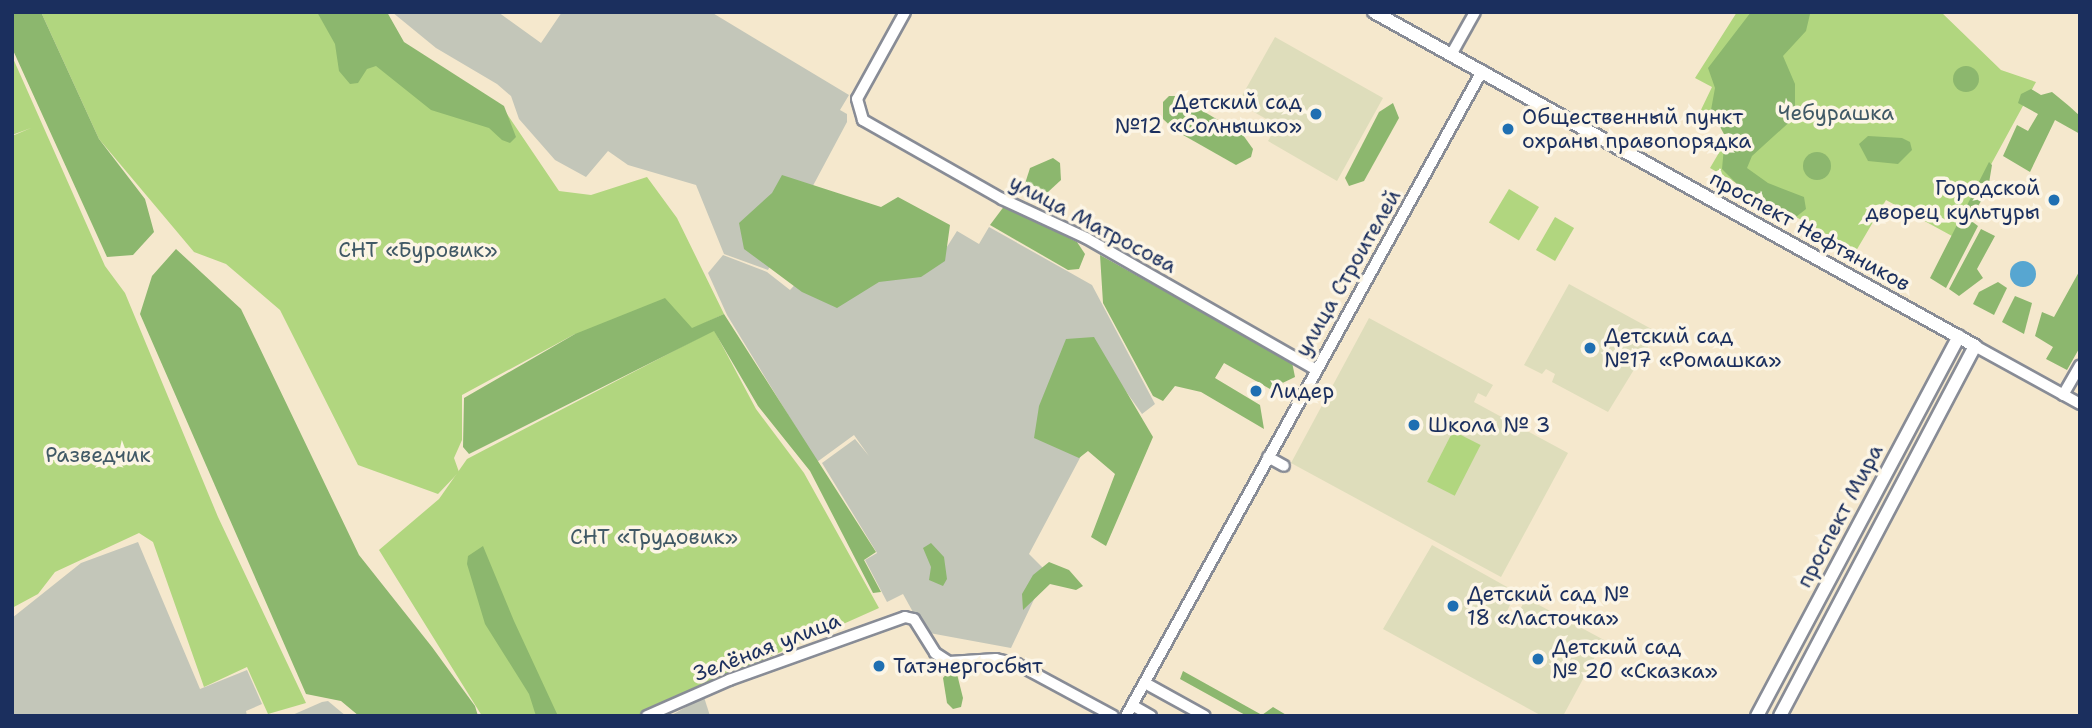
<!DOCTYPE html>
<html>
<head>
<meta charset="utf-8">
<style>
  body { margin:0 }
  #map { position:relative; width:2092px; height:728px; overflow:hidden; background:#f5e8cd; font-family:"Shantell Sans",sans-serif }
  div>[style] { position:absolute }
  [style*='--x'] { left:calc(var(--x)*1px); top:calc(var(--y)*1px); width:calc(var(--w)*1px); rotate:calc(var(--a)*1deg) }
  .built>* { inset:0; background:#deddbb }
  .industrial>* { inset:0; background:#c3c6b9 }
  .green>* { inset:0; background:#b1d67f; transform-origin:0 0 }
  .forest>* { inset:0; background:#8cb76e }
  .round { border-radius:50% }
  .water>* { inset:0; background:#57a6d1 }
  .roads { filter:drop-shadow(2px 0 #888c96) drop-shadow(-2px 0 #888c96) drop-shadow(0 2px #888c96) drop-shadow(0 -2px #888c96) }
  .minor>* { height:10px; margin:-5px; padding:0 5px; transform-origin:5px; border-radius:5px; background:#fff }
  .major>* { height:12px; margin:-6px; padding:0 6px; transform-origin:6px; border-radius:6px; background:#fff }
  .dots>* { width:19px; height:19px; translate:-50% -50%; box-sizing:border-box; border:4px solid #fcf5e5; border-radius:50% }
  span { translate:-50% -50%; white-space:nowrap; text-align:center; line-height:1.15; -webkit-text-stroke:7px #fcf5e5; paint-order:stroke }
  .poi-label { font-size:21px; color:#1b2f5e }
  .right { translate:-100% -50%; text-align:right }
  .left { translate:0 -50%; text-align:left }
  .park-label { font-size:21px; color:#405966 }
  .street-label { font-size:21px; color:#1b2f5e }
  .frame { position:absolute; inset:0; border:14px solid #1b2f5e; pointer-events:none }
</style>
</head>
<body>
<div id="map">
  <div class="built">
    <i style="clip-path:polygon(1275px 37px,1383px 98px,1337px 181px,1268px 141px,1277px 125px,1238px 103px)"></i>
    <i style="clip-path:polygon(1569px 284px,1657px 332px,1608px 412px,1552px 382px,1555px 374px,1546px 369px,1542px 374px,1524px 365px)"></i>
    <i style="clip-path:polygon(1369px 318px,1493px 385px,1486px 397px,1478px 393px,1474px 402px,1568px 453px,1501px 577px,1291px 463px)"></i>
    <i style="clip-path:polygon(1432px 545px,1516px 592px,1503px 620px,1512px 625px,1526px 598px,1604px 640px,1563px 716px,1542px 716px,1383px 629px)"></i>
  </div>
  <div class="industrial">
    <i style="clip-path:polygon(392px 12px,498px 12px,541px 43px,562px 12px,711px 12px,849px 95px,840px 110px,847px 114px,847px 122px,768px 270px,724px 254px,696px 185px,628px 165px,608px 151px,586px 177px,555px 160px,519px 119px,511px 96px,497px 84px,436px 48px)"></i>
    <i style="clip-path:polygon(989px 227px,1092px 285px,1155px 404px,1142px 414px,1113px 373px,1116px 390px,1029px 554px,1047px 572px,1011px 648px,924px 632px,903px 594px,887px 602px,865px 560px,877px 553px,822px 463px,855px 439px,869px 456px,854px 435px,817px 462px,727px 315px,708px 273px,723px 255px,767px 272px,790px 290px,802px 277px,945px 250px,957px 231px,979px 244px)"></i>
    <i style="clip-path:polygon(138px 542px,200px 689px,247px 670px,262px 704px,246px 711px,247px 716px,13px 716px,12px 618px,81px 563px)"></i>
    <i style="clip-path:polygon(704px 697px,710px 716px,670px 716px)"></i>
    <i style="clip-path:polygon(328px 701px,346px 716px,290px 716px,322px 702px)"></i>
  </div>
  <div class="green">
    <i style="clip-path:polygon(41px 12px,363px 12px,380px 36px,505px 111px,559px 191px,591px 195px,647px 177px,677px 218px,724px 314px,692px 329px,575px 334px,462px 395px,462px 440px,454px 458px,459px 472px,438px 494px,358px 465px,280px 310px,226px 264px,194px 252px,99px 139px)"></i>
    <i style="clip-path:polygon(1737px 12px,1941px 12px,2001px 70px,2036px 82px,1952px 236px,1886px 200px,1856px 251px,1710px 168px,1734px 127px,1699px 114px,1712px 87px,1695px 78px)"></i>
    <i style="clip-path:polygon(12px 56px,105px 266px,125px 293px,218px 517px,306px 703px,268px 714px,247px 667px,204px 687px,153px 542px,139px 533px,55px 572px,38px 594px,12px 608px,12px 136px,31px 128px,12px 135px)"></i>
    <i style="left:1509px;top:189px;width:35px;height:39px;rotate:31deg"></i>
    <i style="left:1555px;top:217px;width:22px;height:38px;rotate:30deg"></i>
    <i style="clip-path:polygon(714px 330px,756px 409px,804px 473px,879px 608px,637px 716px,482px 716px,379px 550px,439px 499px,467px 459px)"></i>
    <i style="left:1453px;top:431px;width:31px;height:57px;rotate:27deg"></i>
  </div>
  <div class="forest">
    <i style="clip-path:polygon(12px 12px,41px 12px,99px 139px,145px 199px,154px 232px,133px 255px,107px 257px,12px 48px)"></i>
    <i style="clip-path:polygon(317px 12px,387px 12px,404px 42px,504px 106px,516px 137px,510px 143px,502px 140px,489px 128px,431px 110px,376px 66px,367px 69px,358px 83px,350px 84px,339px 71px,335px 44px)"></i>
    <i style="clip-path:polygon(1751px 12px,1810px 14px,1806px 31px,1783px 56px,1795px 84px,1795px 117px,1752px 156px,1747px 168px,1768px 183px,1804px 197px,1806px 209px,1796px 217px,1784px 214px,1737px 184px,1722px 169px,1725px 136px,1711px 110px,1715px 88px,1708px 68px)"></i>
    <i class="round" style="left:1953px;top:66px;width:26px;height:26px"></i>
    <i style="clip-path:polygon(2031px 89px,2041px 95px,2052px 92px,2069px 106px,2080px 116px,2080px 134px,2055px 120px,2030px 172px,2003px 156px,2017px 125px,2028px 131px,2038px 114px,2018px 103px,2021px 94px)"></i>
    <i style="clip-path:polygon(1169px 96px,1178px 96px,1243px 135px,1253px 149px,1251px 157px,1236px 165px,1176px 131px,1163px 119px,1163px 102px)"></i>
    <i style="clip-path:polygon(1393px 103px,1399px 118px,1364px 181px,1349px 186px,1345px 178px,1379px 112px)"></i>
    <i style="clip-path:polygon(1868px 136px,1902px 138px,1910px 142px,1912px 150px,1898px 164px,1868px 161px,1859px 144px)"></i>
    <i class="round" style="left:1803px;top:152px;width:28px;height:28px"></i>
    <i style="clip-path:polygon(1053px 158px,1060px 163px,1061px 180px,1048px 192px,1030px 195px,1023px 190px,1030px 168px)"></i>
    <i style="clip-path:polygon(1989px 162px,1992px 165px,1988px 189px,1970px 220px,1978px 226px,1946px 288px,1930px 278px)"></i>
    <i style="clip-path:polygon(782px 175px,881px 207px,898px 197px,950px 225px,945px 261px,921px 277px,879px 282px,837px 308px,802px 292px,744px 249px,739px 223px,772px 193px)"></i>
    <i style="clip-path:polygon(1005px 205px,1077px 242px,1085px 254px,1079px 269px,1068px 270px,990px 225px)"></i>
    <i style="clip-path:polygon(1981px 229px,1995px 236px,1977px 269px,1983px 278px,1959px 296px,1949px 289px)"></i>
    <i style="clip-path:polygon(176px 249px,241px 309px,359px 555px,432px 647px,475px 706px,478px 716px,359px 716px,341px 701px,306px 694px,140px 314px,152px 276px)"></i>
    <i style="clip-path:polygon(1100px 255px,1292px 362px,1295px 377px,1270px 389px,1224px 363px,1215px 378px,1260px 405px,1264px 429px,1201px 392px,1175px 386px,1163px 401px,1153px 396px,1103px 303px)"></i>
    <i style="clip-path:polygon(2080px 270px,2080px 347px,2067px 370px,2046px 359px,2053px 347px,2035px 336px,2042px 312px,2054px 317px)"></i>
    <i style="clip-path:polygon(1998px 282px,2007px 288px,1994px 315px,1973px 304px,1979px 292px)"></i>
    <i style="clip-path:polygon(2015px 296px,2032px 303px,2024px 334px,2002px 322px)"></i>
    <i style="clip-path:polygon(665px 298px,692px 328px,724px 314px,876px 552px,864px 560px,881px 592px,873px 593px,810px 471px,758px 406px,714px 331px,469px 454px,463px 447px,464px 398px,575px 334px)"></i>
    <i style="clip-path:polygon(1094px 337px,1153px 437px,1106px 546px,1091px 537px,1115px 474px,1088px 451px,1079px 458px,1034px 438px,1039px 406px,1066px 339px)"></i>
    <i style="clip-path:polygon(931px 543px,944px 557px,947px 579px,943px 586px,929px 580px,931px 567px,923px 548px)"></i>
    <i style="clip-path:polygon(483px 546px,514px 621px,558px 716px,536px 716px,529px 694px,485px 624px,467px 564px,468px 556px)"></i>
    <i style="clip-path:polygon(1049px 562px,1069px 570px,1083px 586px,1076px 590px,1050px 584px,1023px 610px,1022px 594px,1033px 575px)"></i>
    <i style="clip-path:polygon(1183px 671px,1262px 715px,1273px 707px,1288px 716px,1247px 716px,1180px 679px)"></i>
    <i style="clip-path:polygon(948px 672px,957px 674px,963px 698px,961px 707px,953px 709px,947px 703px,943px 678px)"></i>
  </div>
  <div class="water">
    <i class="round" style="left:2010px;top:261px;width:26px;height:26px"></i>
  </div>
  <div class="roads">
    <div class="minor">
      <i style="--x:905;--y:12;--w:99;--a:118.9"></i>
      <i style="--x:857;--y:99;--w:22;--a:74"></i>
      <i style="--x:863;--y:120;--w:160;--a:29.6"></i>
      <i style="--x:1002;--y:199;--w:93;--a:24.9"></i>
      <i style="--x:1086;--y:238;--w:264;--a:29.8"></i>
      <i style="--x:1451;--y:55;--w:49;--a:-60.8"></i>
      <i style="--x:1975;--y:346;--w:120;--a:28.9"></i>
      <i style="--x:2063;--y:395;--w:34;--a:-60"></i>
      <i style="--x:1268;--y:457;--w:18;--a:29"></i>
      <i style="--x:1145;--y:683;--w:68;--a:28.8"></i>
      <i style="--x:1132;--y:705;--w:22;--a:30"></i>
      <i style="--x:647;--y:716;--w:90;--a:-23.7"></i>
      <i style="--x:729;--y:680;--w:187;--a:-19.7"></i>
      <i style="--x:905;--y:617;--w:9;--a:13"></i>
      <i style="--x:914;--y:619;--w:40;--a:58"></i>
      <i style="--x:935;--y:653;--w:17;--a:33"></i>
      <i style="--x:949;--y:662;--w:47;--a:-3.7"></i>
      <i style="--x:996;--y:659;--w:22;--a:13"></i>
      <i style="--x:1017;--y:664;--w:109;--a:28.4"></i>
      <i style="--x:1126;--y:716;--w:737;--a:-61.1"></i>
    </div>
    <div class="major">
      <i style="--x:1374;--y:12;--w:688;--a:29.06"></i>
      <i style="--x:1975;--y:346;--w:418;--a:117.8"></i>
      <i style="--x:1757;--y:716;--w:430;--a:-62"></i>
    </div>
  </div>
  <div class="dots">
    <i style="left:1316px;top:114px;background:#1f6fb2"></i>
    <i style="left:1508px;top:129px;background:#1f6fb2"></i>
    <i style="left:2054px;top:200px;background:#1f6fb2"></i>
    <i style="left:1590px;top:348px;background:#1f6fb2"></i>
    <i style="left:1256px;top:391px;background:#1f6fb2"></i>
    <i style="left:1414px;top:425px;background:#1f6fb2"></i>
    <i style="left:1453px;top:606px;background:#1f6fb2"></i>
    <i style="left:1538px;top:659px;background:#1f6fb2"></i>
    <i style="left:879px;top:666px;background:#1f6fb2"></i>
  </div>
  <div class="poi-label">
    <span class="right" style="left:1302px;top:114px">Детский сад<br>№12 «Солнышко»</span>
    <span class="left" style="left:1522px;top:129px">Общественный пункт<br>охраны правопорядка</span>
    <span class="right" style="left:2040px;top:200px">Городской<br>дворец культуры</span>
    <span class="left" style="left:1604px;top:348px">Детский сад<br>№17 «Ромашка»</span>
    <span class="left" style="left:1270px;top:391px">Лидер</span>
    <span class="left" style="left:1428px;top:425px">Школа № 3</span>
    <span class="left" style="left:1467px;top:606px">Детский сад №<br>18 «Ласточка»</span>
    <span class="left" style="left:1552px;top:659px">Детский сад<br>№ 20 «Сказка»</span>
    <span class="left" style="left:893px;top:666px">Татэнергосбыт</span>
  </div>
  <div class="park-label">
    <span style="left:1836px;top:113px">Чебурашка</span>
    <span style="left:418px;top:250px">СНТ «Буровик»</span>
    <span style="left:98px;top:455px">Разведчик</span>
    <span style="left:654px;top:537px">СНТ «Трудовик»</span>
  </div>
  <div class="street-label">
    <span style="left:1093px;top:224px;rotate:28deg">улица Матросова</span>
    <span style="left:1810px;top:231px;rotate:29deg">проспект Нефтяников</span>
    <span style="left:1348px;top:273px;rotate:-60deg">улица Строителей</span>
    <span style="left:1840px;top:516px;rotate:-62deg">проспект Мира</span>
    <span style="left:767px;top:647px;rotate:-21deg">Зелёная улица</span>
  </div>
  <div class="frame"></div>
</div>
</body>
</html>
